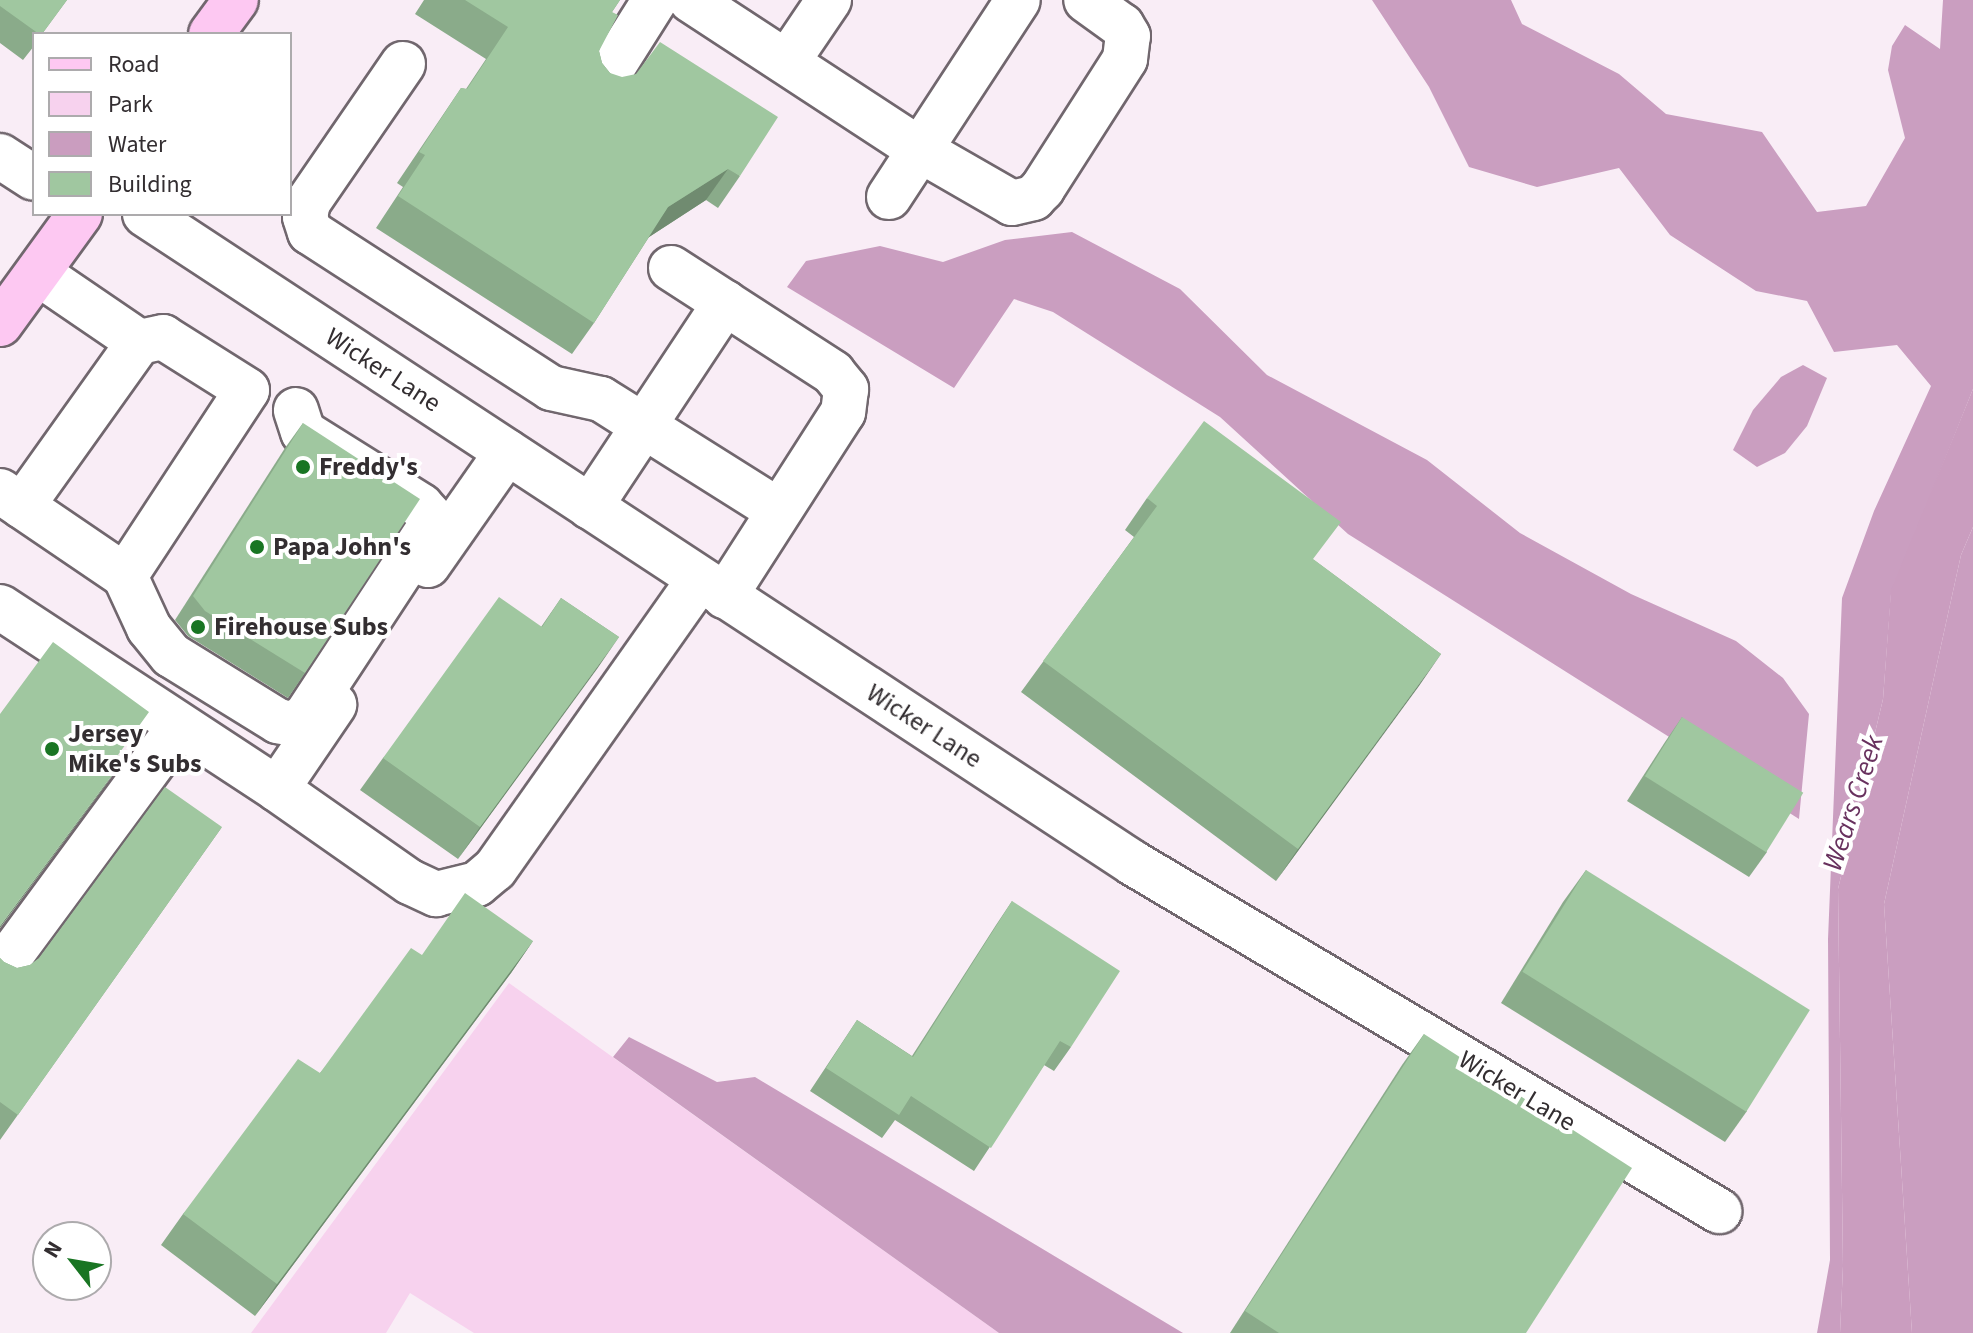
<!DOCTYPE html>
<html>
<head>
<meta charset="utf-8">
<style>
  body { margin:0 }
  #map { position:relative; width:1973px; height:1333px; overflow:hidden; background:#f9edf6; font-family:"Source Sans 3",sans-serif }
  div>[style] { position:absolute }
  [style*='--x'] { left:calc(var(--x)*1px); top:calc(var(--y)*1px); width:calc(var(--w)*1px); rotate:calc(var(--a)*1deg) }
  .green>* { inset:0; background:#f7d2ee }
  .forest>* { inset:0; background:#ca9ec0 }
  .water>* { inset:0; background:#ca9dbf }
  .roads { filter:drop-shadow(2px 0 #71676e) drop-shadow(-2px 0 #71676e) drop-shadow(0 2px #71676e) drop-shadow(0 -2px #71676e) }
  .minor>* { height:44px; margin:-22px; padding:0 22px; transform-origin:22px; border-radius:22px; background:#fff }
  .major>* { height:44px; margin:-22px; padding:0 22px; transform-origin:22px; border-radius:22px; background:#fdc8f2 }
  .wall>* { inset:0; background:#8aab8a }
  .shaded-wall>* { inset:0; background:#708b70 }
  .building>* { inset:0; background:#a0c7a0; transform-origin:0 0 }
  .dots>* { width:22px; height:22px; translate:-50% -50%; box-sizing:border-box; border:4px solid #fff; border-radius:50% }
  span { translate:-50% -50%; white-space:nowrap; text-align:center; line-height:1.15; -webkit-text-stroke:8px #fff; paint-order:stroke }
  .street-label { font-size:26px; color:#332e31 }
  .poi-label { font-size:26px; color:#332e31; font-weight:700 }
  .left { translate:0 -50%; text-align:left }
  .water-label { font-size:28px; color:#68315e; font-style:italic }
  .legend { position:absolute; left:32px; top:32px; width:260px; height:184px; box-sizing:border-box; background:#fff; border:2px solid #adabad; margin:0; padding:10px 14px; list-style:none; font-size:24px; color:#332e31 }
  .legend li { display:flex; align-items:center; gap:16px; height:40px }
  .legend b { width:40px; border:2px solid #adabad }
  .north { position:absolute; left:32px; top:1221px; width:80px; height:80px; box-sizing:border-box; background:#fff; border:2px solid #adabad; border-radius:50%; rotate:301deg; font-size:22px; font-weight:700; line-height:32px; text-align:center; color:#332e31 }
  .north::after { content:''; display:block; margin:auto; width:28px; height:36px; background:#197523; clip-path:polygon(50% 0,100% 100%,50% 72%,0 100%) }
</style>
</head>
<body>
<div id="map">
  <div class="green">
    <i style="clip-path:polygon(509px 983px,999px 1333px,474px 1333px,410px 1293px,386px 1333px,251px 1333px)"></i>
  </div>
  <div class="forest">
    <i style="clip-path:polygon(1372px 0,1511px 0,1522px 24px,1619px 74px,1666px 114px,1762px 132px,1817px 212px,1866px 206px,1905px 138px,1888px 70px,1892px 46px,1905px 25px,1940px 49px,1943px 0,1973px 0,1973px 389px,1891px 594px,1883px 699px,1838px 889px,1843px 1266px,1840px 1333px,1817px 1333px,1830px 1260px,1828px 939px,1842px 598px,1874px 511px,1931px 386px,1897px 345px,1834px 352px,1807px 301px,1756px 291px,1670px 235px,1619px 168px,1537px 187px,1469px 167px,1429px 87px)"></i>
    <i style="clip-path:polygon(1072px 232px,1180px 289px,1267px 375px,1427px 460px,1520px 533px,1631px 594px,1736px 641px,1783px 678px,1809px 714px,1799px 819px,1348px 534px,1220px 417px,1053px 312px,1014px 299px,954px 388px,787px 287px,806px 261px,880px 246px,943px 262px,1005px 240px)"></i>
    <i style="clip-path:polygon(1803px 365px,1827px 378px,1807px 426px,1785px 453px,1757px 467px,1733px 450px,1753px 410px,1781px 377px)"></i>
    <i style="clip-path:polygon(1973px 527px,1973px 1333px,1912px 1333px,1884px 904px,1961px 555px)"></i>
    <i style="clip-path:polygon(629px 1037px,717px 1082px,755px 1077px,1183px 1333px,999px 1333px,613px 1057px)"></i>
  </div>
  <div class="water">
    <i style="clip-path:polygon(1973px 389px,1973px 527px,1961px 555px,1884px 904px,1912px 1333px,1840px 1333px,1843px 1266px,1838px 889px,1883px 699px,1891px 590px)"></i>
  </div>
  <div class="roads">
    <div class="minor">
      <i style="--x:691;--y:0;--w:274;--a:33.2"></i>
      <i style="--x:920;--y:150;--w:106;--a:29.9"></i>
      <i style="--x:1012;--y:203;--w:22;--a:-13"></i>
      <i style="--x:1033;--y:198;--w:13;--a:-45"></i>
      <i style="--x:1042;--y:189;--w:154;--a:-57.4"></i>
      <i style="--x:1125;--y:59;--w:23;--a:-83"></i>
      <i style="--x:1128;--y:36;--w:12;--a:-121"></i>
      <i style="--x:1122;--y:26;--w:44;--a:-144.2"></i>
      <i style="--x:787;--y:62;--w:75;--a:-55.9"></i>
      <i style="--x:403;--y:64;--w:168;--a:124.5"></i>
      <i style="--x:308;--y:202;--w:15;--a:101"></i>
      <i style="--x:305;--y:217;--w:16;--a:72"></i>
      <i style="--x:310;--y:232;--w:287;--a:32.9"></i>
      <i style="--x:551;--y:388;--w:51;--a:12.4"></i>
      <i style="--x:601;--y:399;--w:210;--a:32.2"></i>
      <i style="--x:602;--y:84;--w:99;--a:-57.8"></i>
      <i style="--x:0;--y:156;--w:40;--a:32.9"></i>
      <i style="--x:889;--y:197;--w:235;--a:-56.8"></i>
      <i style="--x:145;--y:214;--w:1182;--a:33.3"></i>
      <i style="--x:1133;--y:863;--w:682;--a:30.7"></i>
      <i style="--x:671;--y:268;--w:193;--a:32.9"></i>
      <i style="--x:833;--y:373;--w:21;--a:51"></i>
      <i style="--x:846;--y:389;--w:23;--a:97"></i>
      <i style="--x:843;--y:412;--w:219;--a:122.7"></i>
      <i style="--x:0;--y:491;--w:151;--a:34.2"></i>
      <i style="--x:125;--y:576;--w:222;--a:-56.7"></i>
      <i style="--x:247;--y:390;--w:99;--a:-147.8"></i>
      <i style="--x:163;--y:337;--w:25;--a:168"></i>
      <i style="--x:139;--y:342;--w:122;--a:-145.7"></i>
      <i style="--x:22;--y:506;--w:201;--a:-54.5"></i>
      <i style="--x:590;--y:507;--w:245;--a:-56.5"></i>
      <i style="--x:428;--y:565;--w:138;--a:-55"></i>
      <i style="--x:125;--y:576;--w:57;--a:65.2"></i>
      <i style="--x:149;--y:628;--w:35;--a:51"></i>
      <i style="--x:171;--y:655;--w:126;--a:31.7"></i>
      <i style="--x:278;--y:721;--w:14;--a:12"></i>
      <i style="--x:292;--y:724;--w:15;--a:-28"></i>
      <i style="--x:305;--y:717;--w:227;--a:-56.7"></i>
      <i style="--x:430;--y:527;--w:12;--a:-95"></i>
      <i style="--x:429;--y:515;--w:12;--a:-132"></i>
      <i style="--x:421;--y:506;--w:139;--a:-147.9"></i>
      <i style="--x:303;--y:432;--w:23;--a:-108"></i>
      <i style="--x:0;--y:607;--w:331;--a:33.3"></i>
      <i style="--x:277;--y:789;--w:162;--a:35"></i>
      <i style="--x:410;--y:882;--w:29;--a:25"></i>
      <i style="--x:436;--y:894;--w:42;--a:-13.7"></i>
      <i style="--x:477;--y:884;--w:23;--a:-40"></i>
      <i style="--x:495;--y:869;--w:354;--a:-54.8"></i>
      <i style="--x:277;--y:789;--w:102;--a:-55.8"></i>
      <i style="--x:0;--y:970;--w:303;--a:-53.6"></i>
    </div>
    <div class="major">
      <i style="--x:211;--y:34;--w:42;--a:-53.7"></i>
      <i style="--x:0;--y:324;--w:136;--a:-54"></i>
    </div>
  </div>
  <div class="wall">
    <i style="clip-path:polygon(0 0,67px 0,42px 34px,34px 34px,34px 46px,23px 60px,0 43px)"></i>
    <i style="clip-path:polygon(424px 0,620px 0,612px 12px,599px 51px,602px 63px,610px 73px,740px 176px,718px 208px,706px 200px,649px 237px,594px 323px,572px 354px,376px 228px,403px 187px,397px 183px,461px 88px,466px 89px,486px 59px,415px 14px)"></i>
    <i style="clip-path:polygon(303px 423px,305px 673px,288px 698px,188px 636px,175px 620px,285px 448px)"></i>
    <i style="clip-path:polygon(1147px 498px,1314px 560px,1441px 654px,1276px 881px,1021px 692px,1134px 537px,1125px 530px)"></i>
    <i style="clip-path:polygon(561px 598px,619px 637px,458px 859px,360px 790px,383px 758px,541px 627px)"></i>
    <i style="clip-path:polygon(1682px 717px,1767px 852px,1749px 877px,1627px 801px,1665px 742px)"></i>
    <i style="clip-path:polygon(222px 827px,0 1140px,0 958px,4px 962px,17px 968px,30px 965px)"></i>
    <i style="clip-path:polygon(1586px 870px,1747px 1111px,1725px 1142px,1501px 1003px,1563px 902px)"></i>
    <i style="clip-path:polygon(1012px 901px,1071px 1047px,1054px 1071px,1044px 1065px,974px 1171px,895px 1120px,882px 1138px,810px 1091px,857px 1020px,912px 1056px,996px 925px)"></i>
    <i style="clip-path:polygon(533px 941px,511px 973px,255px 1316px,161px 1245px,183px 1214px,320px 1073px,422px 955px)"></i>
    <i style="clip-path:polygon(1424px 1034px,1526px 1333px,1230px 1333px,1402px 1065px)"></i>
  </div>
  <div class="shaded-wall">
    <i style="clip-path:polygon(728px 169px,706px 200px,646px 239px,668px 207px)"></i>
    <i style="clip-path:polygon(619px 637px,597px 669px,458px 859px,480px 827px)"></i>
    <i style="clip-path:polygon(1441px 654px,1419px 686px,1276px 881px,1298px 849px)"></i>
    <i style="clip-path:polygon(124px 759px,105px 786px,0 928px,0 926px)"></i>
    <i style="clip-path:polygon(533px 941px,511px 973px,255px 1316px,277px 1284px)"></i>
  </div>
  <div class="building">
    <i style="clip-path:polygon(0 0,67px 0,42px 34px,39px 34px,0 6px)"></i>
    <i style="clip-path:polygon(465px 0,620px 0,612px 12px,618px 15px,599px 51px,602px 63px,610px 73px,622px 77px,636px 74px,660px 42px,778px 117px,740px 176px,728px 169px,668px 207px,594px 323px,398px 196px,425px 155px,419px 152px,461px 88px,467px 89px,508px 27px)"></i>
    <i style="clip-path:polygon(1204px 421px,1341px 522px,1313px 559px,1441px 654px,1298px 849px,1043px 661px,1157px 506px,1147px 498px)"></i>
    <i style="clip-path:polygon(303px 423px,420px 499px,305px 673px,205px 611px,193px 596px)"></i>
    <i style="clip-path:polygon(499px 597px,542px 627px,561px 598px,619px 637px,480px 827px,383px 758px)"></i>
    <i style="clip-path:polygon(53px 642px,149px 712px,118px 755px,124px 759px,0 926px,0 714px)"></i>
    <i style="left:1682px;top:717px;width:143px;height:70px;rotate:32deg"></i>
    <i style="clip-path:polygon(165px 787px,222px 827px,18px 1115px,0 1102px,0 958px,4px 962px,17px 968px,30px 965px,39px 958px)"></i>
    <i style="left:1586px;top:870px;width:264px;height:120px;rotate:32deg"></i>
    <i style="clip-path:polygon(465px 893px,533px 941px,277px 1284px,183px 1214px,298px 1059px,320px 1073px,411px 948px,422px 955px)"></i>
    <i style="clip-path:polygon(1012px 901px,1120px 971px,1071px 1047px,1060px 1041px,991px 1148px,911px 1096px,899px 1115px,826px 1068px,857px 1020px,913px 1057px)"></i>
    <i style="clip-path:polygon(1424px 1034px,1632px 1168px,1526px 1333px,1279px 1333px,1245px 1311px)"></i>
  </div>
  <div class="dots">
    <i style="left:303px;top:467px;background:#197523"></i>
    <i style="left:257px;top:547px;background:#197523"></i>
    <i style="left:198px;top:627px;background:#197523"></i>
    <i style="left:52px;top:749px;background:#197523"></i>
  </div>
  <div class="street-label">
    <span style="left:383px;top:370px;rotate:33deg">Wicker Lane</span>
    <span style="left:924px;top:726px;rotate:33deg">Wicker Lane</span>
    <span style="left:1517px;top:1091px;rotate:31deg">Wicker Lane</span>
  </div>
  <div class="poi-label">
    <span class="left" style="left:319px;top:467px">Freddy's</span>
    <span class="left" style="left:273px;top:547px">Papa John's</span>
    <span class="left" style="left:214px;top:627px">Firehouse Subs</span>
    <span class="left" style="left:68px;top:749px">Jersey<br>Mike's Subs</span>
  </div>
  <div class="water-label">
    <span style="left:1853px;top:803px;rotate:-72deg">Wears Creek</span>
  </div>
  <ul class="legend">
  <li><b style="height:10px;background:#fdc8f2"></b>Road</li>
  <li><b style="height:22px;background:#f7d2ee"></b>Park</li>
  <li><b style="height:22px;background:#ca9dbf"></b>Water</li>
  <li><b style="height:22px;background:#a0c7a0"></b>Building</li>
  </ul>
  <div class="north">N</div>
</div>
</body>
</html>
